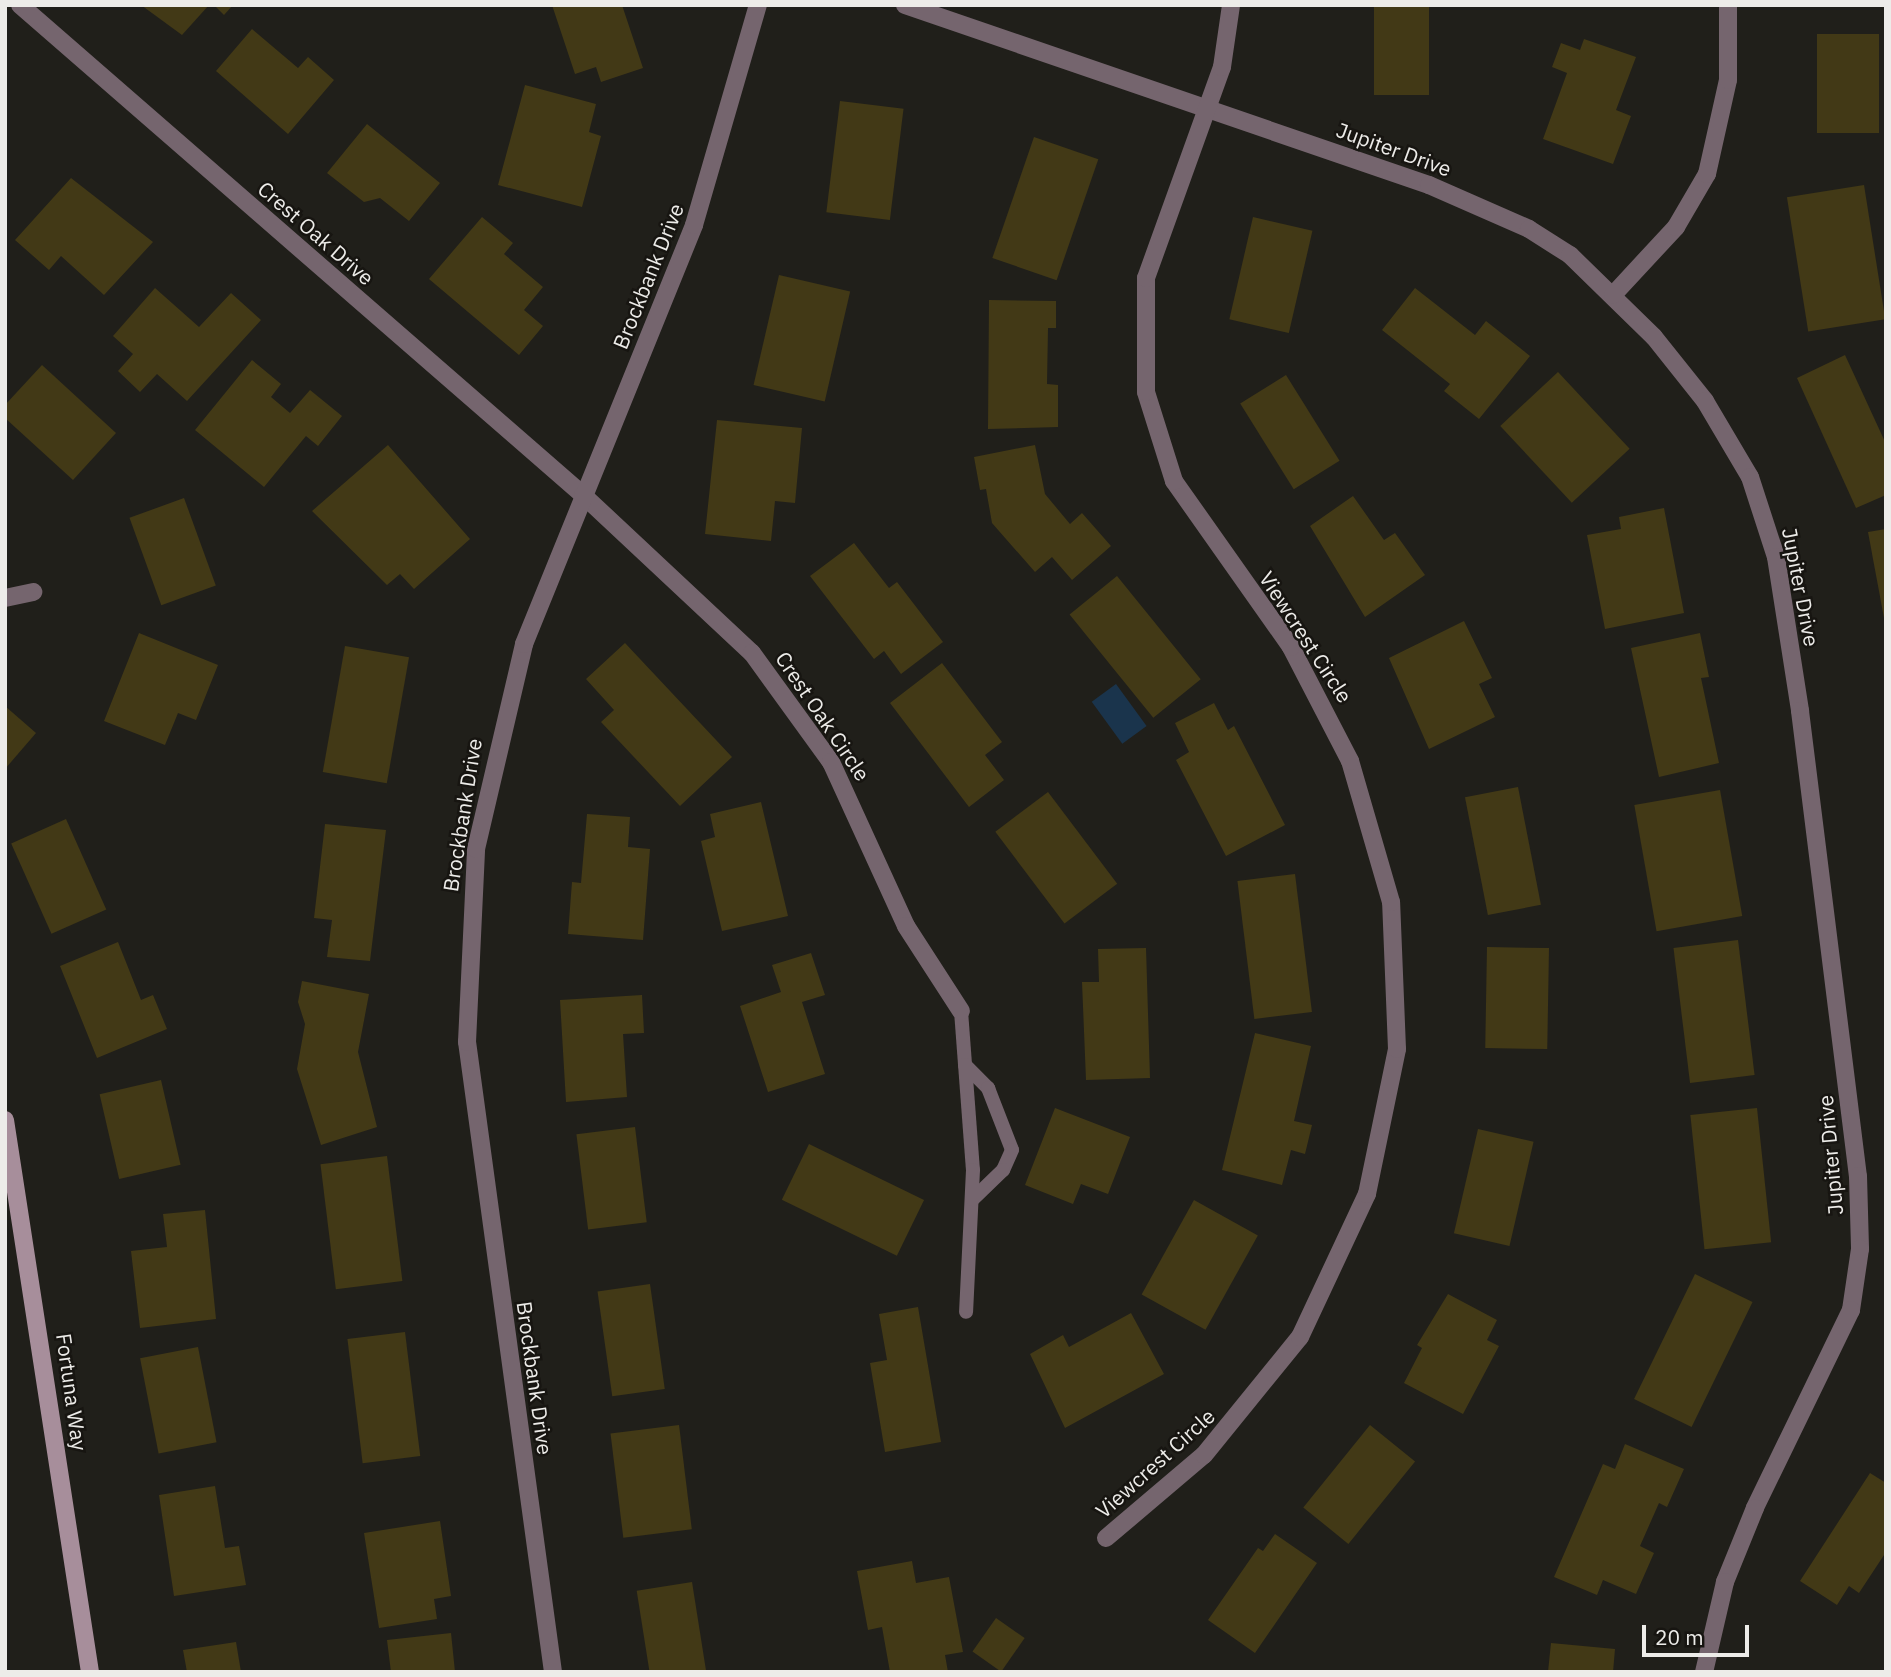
<!DOCTYPE html>
<html>
<head>
<meta charset="utf-8">
<style>
  body { margin:0 }
  #map { position:relative; width:1891px; height:1677px; overflow:hidden; background:#201f1a; font-family:"IBM Plex Sans",sans-serif }
  div>[style] { position:absolute }
  [style*='--x'] { left:calc(var(--x)*1px); top:calc(var(--y)*1px); width:calc(var(--w)*1px); rotate:calc(var(--a)*1deg) }
  .water>* { inset:0; background:#1a344c; transform-origin:0 0 }
  .building>* { inset:0; background:#423916; transform-origin:0 0 }
  .lane>* { height:14px; margin:-7px; padding:0 7px; transform-origin:7px; border-radius:7px; background:#75656e }
  .street>* { height:18px; margin:-9px; padding:0 9px; transform-origin:9px; border-radius:9px; background:#75656e }
  .secondary>* { height:18px; margin:-9px; padding:0 9px; transform-origin:9px; border-radius:9px; background:#a78e9b }
  span { translate:-50% -50%; white-space:nowrap; text-align:center; line-height:1.15; -webkit-text-stroke:5px #171511; paint-order:stroke }
  .street-label { font-size:21px; color:#edece9 }
  .frame { position:absolute; inset:0; border:7px solid #edece9; pointer-events:none }
  .scale { position:absolute; left:1642px; top:1625px; width:107px; height:32px; box-sizing:border-box; border:4px solid #edece9; border-top:0; padding-left:9px; font-size:21px; line-height:24px; white-space:nowrap; color:#edece9; -webkit-text-stroke:5px #171511; paint-order:stroke }
</style>
</head>
<body>
<div id="map">
  <div class="water">
    <i style="left:1116px;top:684px;width:52px;height:30px;rotate:54deg"></i>
  </div>
  <div class="building">
    <i style="clip-path:polygon(141px 5px,209px 5px,182px 35px)"></i>
    <i style="clip-path:polygon(214px 5px,233px 5px,224px 15px)"></i>
    <i style="clip-path:polygon(552px 5px,622px 5px,643px 68px,601px 82px,596px 67px,575px 74px)"></i>
    <i style="left:1374px;top:5px;width:55px;height:90px"></i>
    <i style="clip-path:polygon(252px 29px,298px 68px,308px 57px,334px 80px,288px 134px,216px 71px)"></i>
    <i style="left:1817px;top:34px;width:62px;height:99px"></i>
    <i style="clip-path:polygon(1584px 39px,1636px 57px,1616px 110px,1631px 116px,1613px 164px,1543px 139px,1567px 73px,1552px 67px,1561px 43px,1580px 50px)"></i>
    <i style="clip-path:polygon(525px 85px,596px 104px,589px 132px,601px 136px,582px 207px,498px 185px)"></i>
    <i style="left:840px;top:101px;width:64px;height:112px;rotate:7deg"></i>
    <i style="clip-path:polygon(367px 124px,440px 183px,409px 221px,380px 198px,364px 202px,327px 173px)"></i>
    <i style="left:1034px;top:137px;width:68px;height:128px;rotate:19deg"></i>
    <i style="clip-path:polygon(71px 178px,153px 242px,104px 295px,61px 256px,49px 270px,15px 240px)"></i>
    <i style="left:1864px;top:185px;width:136px;height:78px;rotate:81deg"></i>
    <i style="clip-path:polygon(482px 217px,513px 243px,504px 254px,543px 287px,524px 310px,543px 326px,519px 355px,429px 279px)"></i>
    <i style="left:1253px;top:217px;width:61px;height:105px;rotate:13deg"></i>
    <i style="left:779px;top:275px;width:73px;height:113px;rotate:13deg"></i>
    <i style="clip-path:polygon(155px 288px,199px 327px,231px 293px,261px 320px,187px 401px,157px 374px,140px 392px,118px 371px,133px 354px,113px 336px)"></i>
    <i style="clip-path:polygon(1415px 288px,1475px 335px,1486px 321px,1530px 356px,1479px 419px,1444px 391px,1450px 384px,1382px 330px)"></i>
    <i style="clip-path:polygon(989px 300px,1056px 301px,1056px 328px,1048px 328px,1047px 384px,1058px 385px,1058px 427px,988px 429px)"></i>
    <i style="clip-path:polygon(1845px 355px,1886px 444px,1886px 495px,1856px 508px,1797px 378px)"></i>
    <i style="clip-path:polygon(252px 360px,281px 384px,271px 397px,290px 413px,310px 390px,342px 416px,318px 446px,306px 436px,264px 487px,195px 430px)"></i>
    <i style="clip-path:polygon(42px 365px,116px 433px,73px 480px,5px 418px,5px 405px)"></i>
    <i style="left:1558px;top:372px;width:105px;height:79px;rotate:47deg"></i>
    <i style="left:1286px;top:375px;width:101px;height:54px;rotate:58deg"></i>
    <i style="clip-path:polygon(717px 420px,802px 428px,795px 503px,775px 501px,771px 541px,705px 534px)"></i>
    <i style="clip-path:polygon(388px 445px,470px 539px,414px 589px,400px 574px,387px 585px,312px 511px)"></i>
    <i style="clip-path:polygon(1035px 445px,1045px 494px,1070px 524px,1082px 513px,1111px 546px,1072px 580px,1052px 557px,1035px 572px,992px 523px,986px 489px,980px 490px,974px 457px)"></i>
    <i style="clip-path:polygon(1353px 496px,1384px 540px,1395px 533px,1425px 575px,1365px 617px,1310px 526px)"></i>
    <i style="left:184px;top:498px;width:93px;height:58px;rotate:70deg"></i>
    <i style="clip-path:polygon(1664px 508px,1684px 613px,1605px 629px,1587px 535px,1621px 529px,1619px 517px)"></i>
    <i style="clip-path:polygon(1886px 529px,1886px 618px,1884px 618px,1868px 532px)"></i>
    <i style="clip-path:polygon(854px 543px,889px 588px,897px 582px,943px 642px,901px 674px,884px 651px,874px 659px,810px 576px)"></i>
    <i style="left:1117px;top:576px;width:133px;height:61px;rotate:51deg"></i>
    <i style="clip-path:polygon(1464px 621px,1492px 678px,1479px 684px,1495px 717px,1429px 749px,1389px 658px)"></i>
    <i style="clip-path:polygon(139px 633px,218px 665px,196px 720px,178px 713px,165px 745px,104px 721px)"></i>
    <i style="clip-path:polygon(1700px 633px,1709px 677px,1701px 678px,1719px 763px,1659px 777px,1631px 648px)"></i>
    <i style="clip-path:polygon(625px 643px,732px 757px,680px 806px,601px 722px,614px 710px,586px 679px)"></i>
    <i style="left:345px;top:646px;width:65px;height:128px;rotate:10deg"></i>
    <i style="clip-path:polygon(942px 663px,1002px 742px,985px 755px,1004px 780px,969px 807px,890px 703px)"></i>
    <i style="clip-path:polygon(1214px 703px,1228px 730px,1234px 726px,1285px 825px,1226px 856px,1176px 760px,1189px 752px,1175px 723px)"></i>
    <i style="clip-path:polygon(5px 706px,36px 733px,5px 769px)"></i>
    <i style="left:1518px;top:787px;width:120px;height:54px;rotate:79deg"></i>
    <i style="left:1720px;top:790px;width:128px;height:87px;rotate:80deg"></i>
    <i style="left:1048px;top:792px;width:115px;height:66px;rotate:53deg"></i>
    <i style="clip-path:polygon(761px 802px,788px 916px,722px 931px,701px 841px,715px 837px,710px 814px)"></i>
    <i style="clip-path:polygon(587px 814px,630px 817px,628px 847px,650px 849px,643px 940px,568px 934px,572px 882px,581px 883px)"></i>
    <i style="left:66px;top:819px;width:99px;height:60px;rotate:66deg"></i>
    <i style="clip-path:polygon(325px 824px,386px 830px,370px 961px,327px 957px,332px 920px,314px 918px)"></i>
    <i style="left:1295px;top:874px;width:139px;height:58px;rotate:83deg"></i>
    <i style="left:1738px;top:940px;width:136px;height:65px;rotate:83deg"></i>
    <i style="clip-path:polygon(118px 942px,141px 1000px,153px 995px,167px 1029px,97px 1058px,60px 966px)"></i>
    <i style="left:1487px;top:947px;width:62px;height:101px;rotate:1deg"></i>
    <i style="clip-path:polygon(1146px 948px,1150px 1078px,1086px 1080px,1082px 982px,1099px 982px,1098px 949px)"></i>
    <i style="clip-path:polygon(811px 953px,825px 995px,802px 1002px,825px 1074px,768px 1092px,740px 1006px,781px 992px,772px 965px)"></i>
    <i style="clip-path:polygon(302px 981px,369px 994px,358px 1052px,377px 1127px,321px 1145px,297px 1069px,305px 1024px,298px 1002px)"></i>
    <i style="clip-path:polygon(642px 995px,644px 1033px,623px 1034px,627px 1097px,566px 1102px,560px 1000px)"></i>
    <i style="clip-path:polygon(1255px 1033px,1311px 1046px,1294px 1121px,1312px 1125px,1305px 1154px,1291px 1150px,1282px 1185px,1222px 1170px)"></i>
    <i style="left:161px;top:1080px;width:87px;height:63px;rotate:77deg"></i>
    <i style="clip-path:polygon(1055px 1108px,1130px 1137px,1108px 1194px,1081px 1184px,1073px 1204px,1025px 1185px)"></i>
    <i style="left:1757px;top:1108px;width:135px;height:67px;rotate:84deg"></i>
    <i style="left:635px;top:1127px;width:96px;height:59px;rotate:83deg"></i>
    <i style="left:1478px;top:1129px;width:57px;height:107px;rotate:13deg"></i>
    <i style="left:809px;top:1144px;width:128px;height:62px;rotate:26deg"></i>
    <i style="left:387px;top:1156px;width:126px;height:67px;rotate:83deg"></i>
    <i style="left:1194px;top:1200px;width:73px;height:108px;rotate:29deg"></i>
    <i style="clip-path:polygon(205px 1210px,216px 1319px,140px 1328px,131px 1251px,167px 1247px,163px 1214px)"></i>
    <i style="left:1695px;top:1274px;width:64px;height:139px;rotate:26deg"></i>
    <i style="left:650px;top:1284px;width:106px;height:53px;rotate:82deg"></i>
    <i style="clip-path:polygon(1448px 1294px,1497px 1320px,1487px 1340px,1499px 1346px,1463px 1414px,1404px 1383px,1422px 1348px,1417px 1345px)"></i>
    <i style="clip-path:polygon(918px 1307px,941px 1442px,885px 1452px,870px 1363px,887px 1360px,879px 1314px)"></i>
    <i style="clip-path:polygon(1131px 1313px,1164px 1374px,1065px 1428px,1030px 1354px,1063px 1335px,1069px 1347px)"></i>
    <i style="left:405px;top:1332px;width:125px;height:58px;rotate:83deg"></i>
    <i style="left:198px;top:1347px;width:97px;height:59px;rotate:79deg"></i>
    <i style="left:679px;top:1425px;width:105px;height:69px;rotate:83deg"></i>
    <i style="left:1370px;top:1425px;width:58px;height:106px;rotate:39deg"></i>
    <i style="clip-path:polygon(1625px 1444px,1684px 1469px,1667px 1507px,1659px 1503px,1640px 1546px,1654px 1553px,1636px 1594px,1603px 1580px,1597px 1595px,1554px 1577px,1603px 1464px,1615px 1469px)"></i>
    <i style="clip-path:polygon(1870px 1473px,1886px 1483px,1886px 1552px,1859px 1593px,1849px 1586px,1837px 1605px,1800px 1581px)"></i>
    <i style="clip-path:polygon(215px 1486px,225px 1548px,239px 1546px,246px 1585px,174px 1596px,159px 1495px)"></i>
    <i style="clip-path:polygon(440px 1521px,451px 1596px,434px 1599px,437px 1619px,379px 1628px,364px 1533px)"></i>
    <i style="clip-path:polygon(1275px 1534px,1317px 1563px,1255px 1653px,1208px 1620px,1258px 1548px,1263px 1551px)"></i>
    <i style="clip-path:polygon(912px 1561px,916px 1583px,949px 1577px,963px 1652px,945px 1655px,948px 1672px,890px 1672px,882px 1627px,868px 1630px,857px 1571px)"></i>
    <i style="left:692px;top:1582px;width:91px;height:56px;rotate:81deg"></i>
    <i style="left:996px;top:1618px;width:35px;height:41px;rotate:35deg"></i>
    <i style="clip-path:polygon(451px 1633px,455px 1672px,391px 1672px,387px 1640px)"></i>
    <i style="clip-path:polygon(236px 1642px,241px 1672px,187px 1672px,183px 1650px)"></i>
    <i style="clip-path:polygon(1551px 1643px,1615px 1649px,1613px 1672px,1548px 1672px)"></i>
  </div>
  <div class="lane">
    <i style="--x:961;--y:1011;--w:159;--a:85.7"></i>
    <i style="--x:973;--y:1170;--w:142;--a:92.8"></i>
    <i style="--x:965;--y:1065;--w:33;--a:45"></i>
    <i style="--x:988;--y:1088;--w:66;--a:68.8"></i>
    <i style="--x:1012;--y:1150;--w:22;--a:114"></i>
    <i style="--x:1003;--y:1170;--w:42;--a:136"></i>
  </div>
  <div class="street">
    <i style="--x:20;--y:5;--w:746;--a:41.03"></i>
    <i style="--x:583;--y:495;--w:231;--a:43.1"></i>
    <i style="--x:752;--y:653;--w:135;--a:54.1"></i>
    <i style="--x:831;--y:762;--w:180;--a:65.4"></i>
    <i style="--x:906;--y:926;--w:101;--a:57.1"></i>
    <i style="--x:905;--y:5;--w:554;--a:18.96"></i>
    <i style="--x:1429;--y:185;--w:109;--a:23.7"></i>
    <i style="--x:1529;--y:229;--w:49;--a:32.4"></i>
    <i style="--x:1570;--y:255;--w:117;--a:44.3"></i>
    <i style="--x:1654;--y:337;--w:82;--a:51.4"></i>
    <i style="--x:1705;--y:401;--w:88;--a:59.4"></i>
    <i style="--x:1750;--y:477;--w:84;--a:72"></i>
    <i style="--x:1776;--y:557;--w:156;--a:81.1"></i>
    <i style="--x:1800;--y:711;--w:469;--a:82.9"></i>
    <i style="--x:1858;--y:1176;--w:73;--a:88.4"></i>
    <i style="--x:1860;--y:1249;--w:62;--a:98.4"></i>
    <i style="--x:1851;--y:1310;--w:220;--a:115.9"></i>
    <i style="--x:1755;--y:1508;--w:80;--a:112.1"></i>
    <i style="--x:1725;--y:1582;--w:92;--a:103.1"></i>
    <i style="--x:1613;--y:295;--w:93;--a:-47.2"></i>
    <i style="--x:1676;--y:227;--w:61;--a:-59.7"></i>
    <i style="--x:1707;--y:174;--w:96;--a:-77.4"></i>
    <i style="--x:1728;--y:80;--w:75;--a:-90"></i>
    <i style="--x:5;--y:598;--w:29;--a:-12"></i>
    <i style="--x:1106;--y:1538;--w:128;--a:-40.3"></i>
    <i style="--x:1204;--y:1455;--w:152;--a:-50.9"></i>
    <i style="--x:1300;--y:1337;--w:158;--a:-64.9"></i>
    <i style="--x:1367;--y:1194;--w:148;--a:-78.3"></i>
    <i style="--x:1397;--y:1049;--w:147;--a:-92.3"></i>
    <i style="--x:1391;--y:902;--w:147;--a:-106.2"></i>
    <i style="--x:1350;--y:761;--w:128;--a:-117.4"></i>
    <i style="--x:1291;--y:647;--w:203;--a:-125.2"></i>
    <i style="--x:1174;--y:481;--w:93;--a:-107.5"></i>
    <i style="--x:1146;--y:392;--w:114;--a:-90"></i>
    <i style="--x:1146;--y:278;--w:224;--a:-70.2"></i>
    <i style="--x:1222;--y:67;--w:63;--a:-81.7"></i>
    <i style="--x:553;--y:1672;--w:636;--a:-97.77"></i>
    <i style="--x:467;--y:1042;--w:193;--a:-87.3"></i>
    <i style="--x:476;--y:849;--w:211;--a:-76.8"></i>
    <i style="--x:524;--y:644;--w:452;--a:-67.9"></i>
    <i style="--x:694;--y:225;--w:229;--a:-73.8"></i>
  </div>
  <div class="secondary">
    <i style="--x:5;--y:1120;--w:559;--a:81.25"></i>
  </div>
  <div class="street-label">
    <span style="left:1394px;top:149px;rotate:20deg">Jupiter Drive</span>
    <span style="left:316px;top:233px;rotate:41deg">Crest Oak Drive</span>
    <span style="left:648px;top:276px;rotate:-68deg">Brockbank Drive</span>
    <span style="left:1801px;top:587px;rotate:79deg">Jupiter Drive</span>
    <span style="left:1306px;top:637px;rotate:57deg">Viewcrest Circle</span>
    <span style="left:823px;top:716px;rotate:56deg">Crest Oak Circle</span>
    <span style="left:462px;top:815px;rotate:-81deg">Brockbank Drive</span>
    <span style="left:1830px;top:1155px;rotate:-95deg">Jupiter Drive</span>
    <span style="left:535px;top:1378px;rotate:82deg">Brockbank Drive</span>
    <span style="left:72px;top:1392px;rotate:82deg">Fortuna Way</span>
    <span style="left:1155px;top:1463px;rotate:-42deg">Viewcrest Circle</span>
  </div>
  <div class="frame"></div>
  <div class="scale">20 m</div>
</div>
</body>
</html>
